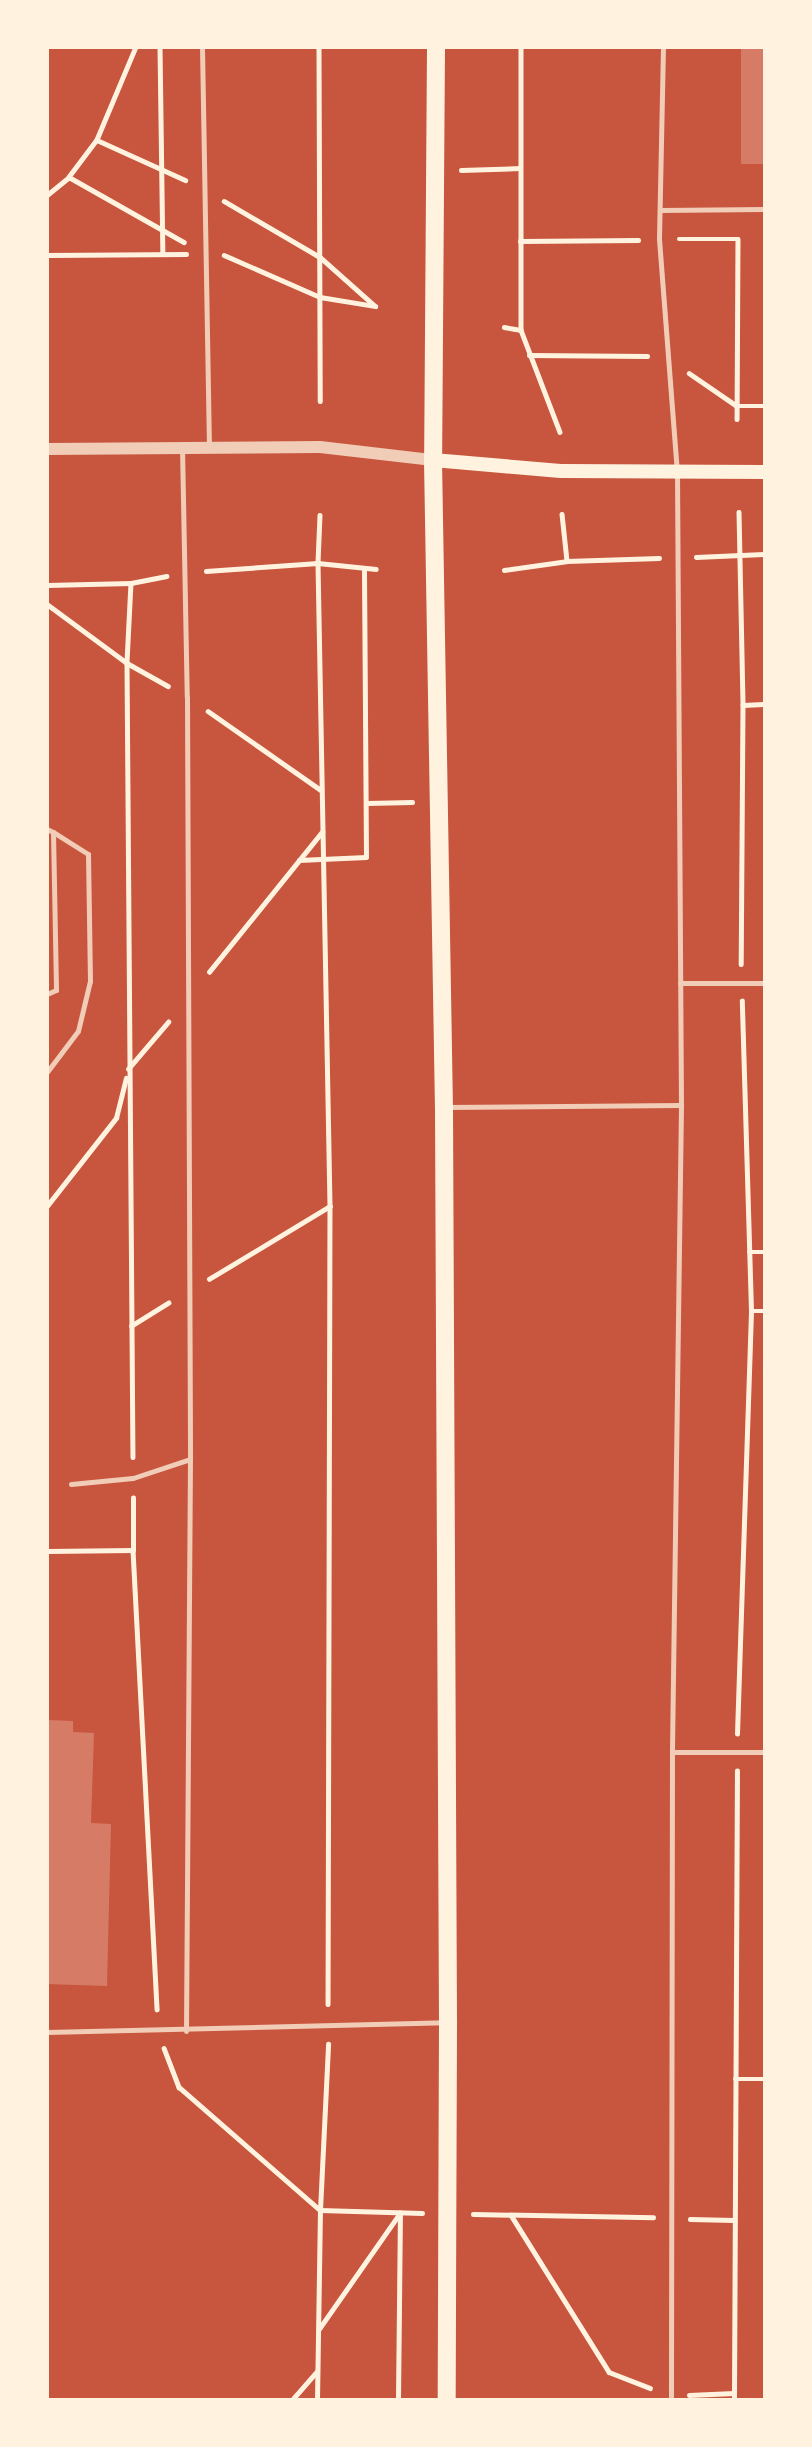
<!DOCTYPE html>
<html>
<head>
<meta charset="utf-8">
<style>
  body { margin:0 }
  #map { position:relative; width:812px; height:2447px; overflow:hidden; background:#c8553d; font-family:"Nunito Sans",sans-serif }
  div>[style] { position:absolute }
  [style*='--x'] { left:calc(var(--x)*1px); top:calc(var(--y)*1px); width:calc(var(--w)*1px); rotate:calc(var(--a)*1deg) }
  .building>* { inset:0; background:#d67c66; transform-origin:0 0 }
  .path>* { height:4.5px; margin:-2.25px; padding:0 2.25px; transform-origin:2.25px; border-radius:2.25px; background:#fff3e0 }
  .service>* { height:5px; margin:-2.5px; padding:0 2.5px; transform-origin:2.5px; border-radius:2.5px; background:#f1ccb7 }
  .tertiary>* { height:12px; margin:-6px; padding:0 6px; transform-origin:6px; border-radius:6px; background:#f1ccb7 }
  .secondary>* { height:14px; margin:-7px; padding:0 7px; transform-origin:7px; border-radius:7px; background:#fff3e0 }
  .primary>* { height:18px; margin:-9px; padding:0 9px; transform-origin:9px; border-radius:9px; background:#fff3e0 }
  span { translate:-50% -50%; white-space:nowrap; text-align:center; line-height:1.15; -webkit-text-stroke:6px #fff3e0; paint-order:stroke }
  .frame { position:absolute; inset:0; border:49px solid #fff3e0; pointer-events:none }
</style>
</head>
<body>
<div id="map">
  <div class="building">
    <i style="left:741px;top:47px;width:24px;height:117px"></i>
    <i style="clip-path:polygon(47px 1720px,73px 1721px,73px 1732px,94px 1733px,91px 1823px,111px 1824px,107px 1986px,47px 1984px)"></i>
  </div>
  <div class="path">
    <i style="--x:136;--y:47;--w:101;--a:112.8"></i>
    <i style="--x:97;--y:140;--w:46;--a:127.1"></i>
    <i style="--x:69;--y:177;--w:132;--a:29.5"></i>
    <i style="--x:160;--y:47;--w:207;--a:89.2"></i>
    <i style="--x:319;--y:47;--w:354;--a:89.8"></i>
    <i style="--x:521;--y:47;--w:283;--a:90"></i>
    <i style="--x:97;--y:140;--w:97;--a:24.4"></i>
    <i style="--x:461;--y:170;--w:59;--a:-1.9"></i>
    <i style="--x:47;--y:195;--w:28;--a:-39"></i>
    <i style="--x:224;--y:201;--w:111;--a:30.3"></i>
    <i style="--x:320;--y:257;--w:72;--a:41.6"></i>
    <i style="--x:679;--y:239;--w:59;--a:0"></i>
    <i style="--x:738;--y:239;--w:180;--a:90.3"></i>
    <i style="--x:520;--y:241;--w:118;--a:-0.5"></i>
    <i style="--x:47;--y:255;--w:139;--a:-0.4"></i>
    <i style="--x:224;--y:255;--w:105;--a:23.6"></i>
    <i style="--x:320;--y:297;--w:56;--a:9.3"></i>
    <i style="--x:504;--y:327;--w:17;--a:10"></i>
    <i style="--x:521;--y:330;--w:109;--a:69.1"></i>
    <i style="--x:529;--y:355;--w:118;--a:0.5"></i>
    <i style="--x:689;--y:373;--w:58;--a:34.5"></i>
    <i style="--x:737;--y:406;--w:28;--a:0"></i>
    <i style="--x:739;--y:512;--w:193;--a:88.8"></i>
    <i style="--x:743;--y:705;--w:259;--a:90.4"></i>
    <i style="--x:562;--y:514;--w:47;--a:83.9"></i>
    <i style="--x:320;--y:515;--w:48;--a:92.4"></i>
    <i style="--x:318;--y:563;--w:643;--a:88.93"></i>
    <i style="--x:330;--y:1206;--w:798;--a:90.14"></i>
    <i style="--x:696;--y:557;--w:69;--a:-2.5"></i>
    <i style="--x:504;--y:570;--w:64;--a:-8.1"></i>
    <i style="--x:567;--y:561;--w:92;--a:-1.9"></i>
    <i style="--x:206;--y:571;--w:112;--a:-4.1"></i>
    <i style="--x:318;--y:563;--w:58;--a:5.9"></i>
    <i style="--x:131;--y:583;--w:80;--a:92.9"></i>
    <i style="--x:127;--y:663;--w:794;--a:89.57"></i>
    <i style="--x:47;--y:585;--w:84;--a:-1.4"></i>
    <i style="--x:131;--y:583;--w:36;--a:-11"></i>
    <i style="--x:47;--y:604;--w:99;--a:36.4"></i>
    <i style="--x:127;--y:663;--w:47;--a:29.3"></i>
    <i style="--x:743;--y:705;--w:22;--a:-3"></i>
    <i style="--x:208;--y:711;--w:138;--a:35"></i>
    <i style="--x:367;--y:803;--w:45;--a:-1.3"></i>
    <i style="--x:299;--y:860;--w:67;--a:-2.6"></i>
    <i style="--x:366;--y:857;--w:288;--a:-90.4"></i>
    <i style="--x:209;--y:972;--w:180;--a:-51.1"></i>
    <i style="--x:128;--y:1069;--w:62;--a:-49.6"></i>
    <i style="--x:47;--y:1206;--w:112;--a:-51.9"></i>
    <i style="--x:116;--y:1118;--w:41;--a:-76"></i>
    <i style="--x:749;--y:1252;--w:16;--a:0"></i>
    <i style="--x:209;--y:1279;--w:141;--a:-31.1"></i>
    <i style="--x:751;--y:1311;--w:14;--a:0"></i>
    <i style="--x:131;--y:1326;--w:44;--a:-31.9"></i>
    <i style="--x:133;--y:1550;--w:460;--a:87"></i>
    <i style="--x:47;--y:1551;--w:86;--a:-0.7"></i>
    <i style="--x:133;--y:1550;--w:52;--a:-90"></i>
    <i style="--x:737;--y:1734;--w:423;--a:-88.1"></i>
    <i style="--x:751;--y:1311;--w:310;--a:-91.7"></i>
    <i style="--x:164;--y:2048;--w:42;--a:69"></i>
    <i style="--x:179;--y:2087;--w:187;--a:41.1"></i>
    <i style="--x:320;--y:2210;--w:102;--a:1.7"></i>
    <i style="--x:735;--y:2079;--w:30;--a:0"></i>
    <i style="--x:473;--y:2214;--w:180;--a:1"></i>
    <i style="--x:511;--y:2215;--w:185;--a:58"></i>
    <i style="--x:609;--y:2372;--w:44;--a:21.3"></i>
    <i style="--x:690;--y:2219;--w:44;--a:1.3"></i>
    <i style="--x:319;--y:2329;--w:141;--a:-55.1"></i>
    <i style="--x:689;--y:2395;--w:45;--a:-2.5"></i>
    <i style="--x:292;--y:2400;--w:38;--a:-49"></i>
    <i style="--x:317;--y:2400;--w:190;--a:-89.1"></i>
    <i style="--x:320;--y:2210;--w:166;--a:-87.2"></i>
    <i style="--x:398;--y:2400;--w:187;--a:-89.4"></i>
    <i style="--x:734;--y:2400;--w:629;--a:-89.73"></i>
  </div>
  <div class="service">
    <i style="--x:202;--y:47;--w:400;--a:89"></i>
    <i style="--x:663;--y:47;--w:192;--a:91.2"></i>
    <i style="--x:659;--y:239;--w:233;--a:85.6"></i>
    <i style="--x:677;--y:471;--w:634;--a:89.64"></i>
    <i style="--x:661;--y:210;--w:104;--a:-0.6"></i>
    <i style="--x:182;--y:447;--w:250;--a:88.9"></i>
    <i style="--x:187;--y:697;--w:762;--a:89.77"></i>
    <i style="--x:190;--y:1459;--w:572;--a:90.4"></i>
    <i style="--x:47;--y:829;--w:7;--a:27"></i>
    <i style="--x:53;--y:832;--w:158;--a:88.9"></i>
    <i style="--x:56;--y:990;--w:10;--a:156"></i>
    <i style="--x:680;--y:983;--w:85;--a:0"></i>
    <i style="--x:47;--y:1072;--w:51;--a:-52.9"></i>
    <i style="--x:78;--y:1031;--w:51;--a:-76.5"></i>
    <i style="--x:90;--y:981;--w:127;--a:-90.9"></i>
    <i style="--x:88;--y:854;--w:41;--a:-147.8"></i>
    <i style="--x:446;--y:1107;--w:235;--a:-0.5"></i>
    <i style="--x:681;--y:1105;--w:647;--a:90.8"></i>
    <i style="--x:672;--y:1752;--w:648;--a:90.09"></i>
    <i style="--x:71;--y:1484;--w:62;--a:-5.5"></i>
    <i style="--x:133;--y:1478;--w:60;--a:-18.4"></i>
    <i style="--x:672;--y:1752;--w:93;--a:0"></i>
    <i style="--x:47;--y:2032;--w:398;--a:-1.4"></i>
  </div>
  <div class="tertiary">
    <i style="--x:47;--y:449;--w:273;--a:-0.4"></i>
    <i style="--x:320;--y:447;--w:114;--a:6.6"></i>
  </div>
  <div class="secondary">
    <i style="--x:433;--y:460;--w:128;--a:4.9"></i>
    <i style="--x:561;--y:471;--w:204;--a:0.3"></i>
  </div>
  <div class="primary">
    <i style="--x:436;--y:47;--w:413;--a:90.4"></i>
    <i style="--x:433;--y:460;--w:648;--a:89.03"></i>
    <i style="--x:444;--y:1108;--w:914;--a:89.75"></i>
    <i style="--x:448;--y:2022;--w:378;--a:90.2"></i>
  </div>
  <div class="frame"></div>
</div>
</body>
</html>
